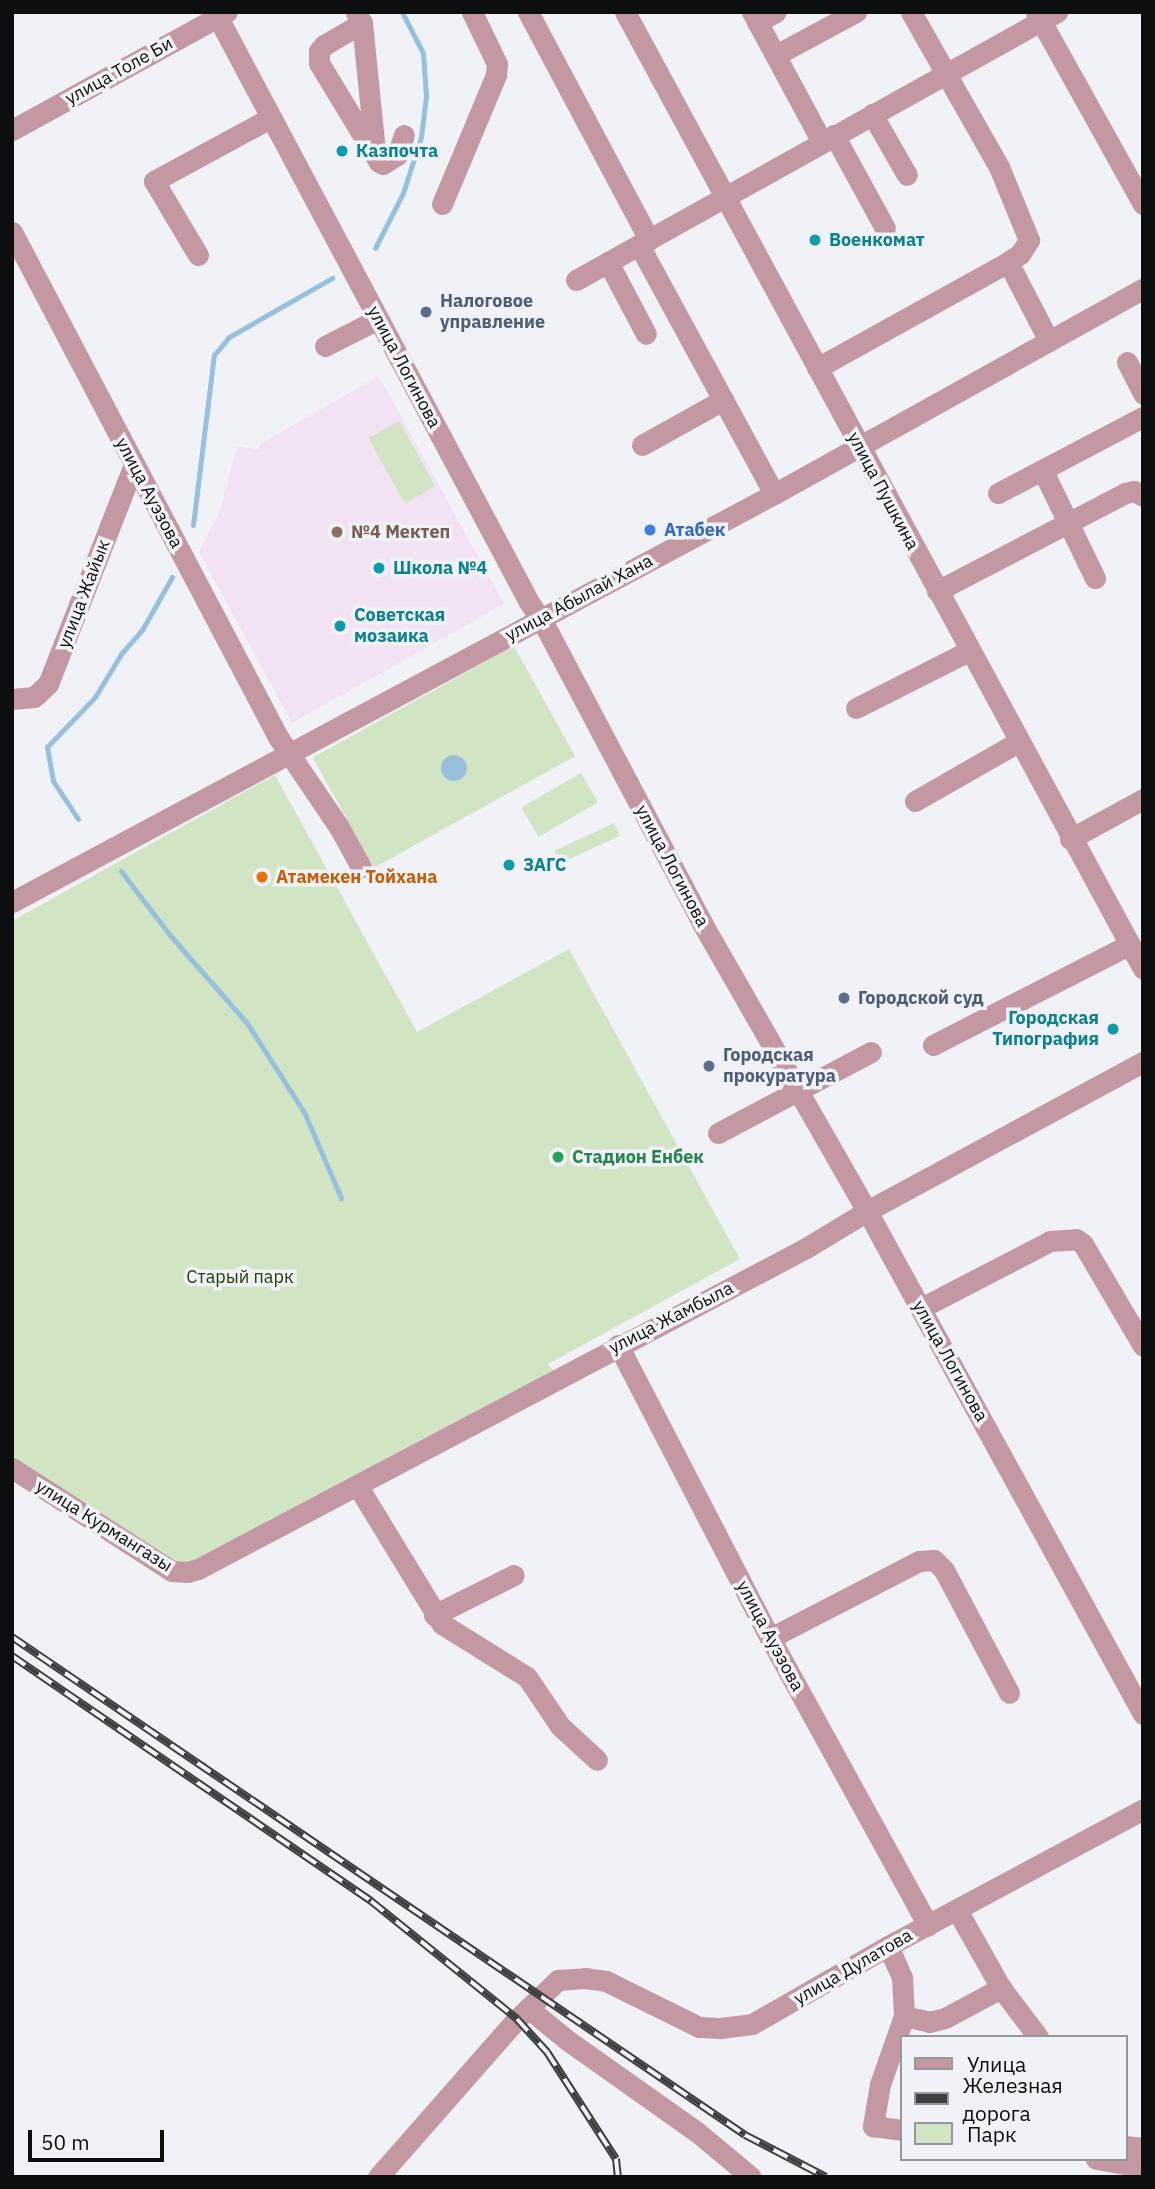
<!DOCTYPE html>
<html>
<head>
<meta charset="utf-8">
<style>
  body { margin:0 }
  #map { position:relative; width:1155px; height:2189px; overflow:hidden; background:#f1f2f8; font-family:"IBM Plex Sans",sans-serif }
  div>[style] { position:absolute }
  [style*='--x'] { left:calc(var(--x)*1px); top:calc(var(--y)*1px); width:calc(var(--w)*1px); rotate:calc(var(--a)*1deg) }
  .education>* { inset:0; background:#f3e2f4 }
  .green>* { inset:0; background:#d1e5c5; transform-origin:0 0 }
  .water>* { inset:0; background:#98c0dd }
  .round { border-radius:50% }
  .stream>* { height:5px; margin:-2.5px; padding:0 2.5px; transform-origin:2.5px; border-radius:2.5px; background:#98c0dd }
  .street>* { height:21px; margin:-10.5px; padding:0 10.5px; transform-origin:10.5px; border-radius:10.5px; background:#c498a3 }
  .rail>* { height:8px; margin-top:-4px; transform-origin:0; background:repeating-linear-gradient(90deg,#f1f2f8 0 16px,#3d3e40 0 32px); box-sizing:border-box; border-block:2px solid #3d3e40 }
  .dots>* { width:19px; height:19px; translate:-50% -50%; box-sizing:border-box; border:4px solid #f1f2f8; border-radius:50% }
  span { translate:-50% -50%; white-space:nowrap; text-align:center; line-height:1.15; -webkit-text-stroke:7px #f1f2f8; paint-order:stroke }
  .street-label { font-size:18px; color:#0d0e0f }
  .culture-label { font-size:18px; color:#0d838f; font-weight:700 }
  .left { translate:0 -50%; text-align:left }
  .right { translate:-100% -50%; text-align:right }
  .service-label { font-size:18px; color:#4e5e75; font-weight:700 }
  .shop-label { font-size:18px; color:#366cbe; font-weight:700 }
  .education-label { font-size:18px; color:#785e54; font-weight:700 }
  .food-label { font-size:18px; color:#c56008; font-weight:700 }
  .leisure-label { font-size:18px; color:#27864d; font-weight:700 }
  .park-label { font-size:18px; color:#1f3c00 }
  .frame { position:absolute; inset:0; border:14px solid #0d0e0f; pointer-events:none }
  .legend { position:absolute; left:900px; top:2035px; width:228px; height:126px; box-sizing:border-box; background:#f1f2f8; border:2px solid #96979b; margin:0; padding:9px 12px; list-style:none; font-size:21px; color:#0d0e0f }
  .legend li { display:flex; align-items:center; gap:14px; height:35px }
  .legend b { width:35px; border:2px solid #96979b }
  .scale { position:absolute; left:28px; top:2130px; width:136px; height:32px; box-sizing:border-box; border:4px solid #0d0e0f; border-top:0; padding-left:9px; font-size:21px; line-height:24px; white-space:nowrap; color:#0d0e0f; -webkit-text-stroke:5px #f1f2f8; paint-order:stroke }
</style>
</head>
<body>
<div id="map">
  <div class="education">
    <i style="clip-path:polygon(379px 376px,504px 604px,292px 723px,199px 552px,220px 511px,237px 446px,259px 450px,260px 444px)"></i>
  </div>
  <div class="green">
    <i style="left:399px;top:421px;width:75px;height:35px;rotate:61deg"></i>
    <i style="left:514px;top:646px;width:126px;height:230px;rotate:61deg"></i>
    <i style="left:581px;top:773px;width:34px;height:69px;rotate:60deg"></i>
    <i style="clip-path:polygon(275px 775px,417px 1032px,569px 949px,740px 1259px,548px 1364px,555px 1373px,179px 1568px,12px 1465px,12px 921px)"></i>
    <i style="left:614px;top:823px;width:14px;height:66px;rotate:65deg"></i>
  </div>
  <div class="water">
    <i class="round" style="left:441px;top:755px;width:26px;height:26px"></i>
  </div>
  <div class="stream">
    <i style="--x:375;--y:248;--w:62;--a:-63"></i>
    <i style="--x:403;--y:193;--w:59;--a:-72.2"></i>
    <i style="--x:421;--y:137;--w:41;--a:-83"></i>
    <i style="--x:426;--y:96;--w:43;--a:-94"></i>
    <i style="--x:423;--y:53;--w:46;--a:-117.1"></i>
    <i style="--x:193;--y:525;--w:171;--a:-83"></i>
    <i style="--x:214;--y:355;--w:23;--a:-50"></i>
    <i style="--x:229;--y:337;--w:119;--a:-29.8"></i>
    <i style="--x:78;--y:819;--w:45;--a:-123.3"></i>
    <i style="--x:53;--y:781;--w:35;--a:-100"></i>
    <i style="--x:47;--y:747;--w:69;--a:-46.2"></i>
    <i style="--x:95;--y:697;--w:50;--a:-58.8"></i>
    <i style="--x:121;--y:654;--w:32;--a:-49"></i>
    <i style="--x:142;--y:630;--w:61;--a:-60.5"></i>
    <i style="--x:121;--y:871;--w:79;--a:52.7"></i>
    <i style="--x:169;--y:934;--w:118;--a:48.8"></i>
    <i style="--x:247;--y:1023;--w:106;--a:57.4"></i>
    <i style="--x:304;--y:1112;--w:94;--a:66.7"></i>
  </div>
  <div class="street">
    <i style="--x:215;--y:12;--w:668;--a:61.98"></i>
    <i style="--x:529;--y:602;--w:31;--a:57"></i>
    <i style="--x:546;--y:628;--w:334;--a:62.1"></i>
    <i style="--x:702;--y:923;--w:332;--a:60.2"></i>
    <i style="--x:867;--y:1211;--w:574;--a:61.25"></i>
    <i style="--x:528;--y:12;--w:258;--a:62"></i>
    <i style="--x:625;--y:12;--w:1088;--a:61.57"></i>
    <i style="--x:752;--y:12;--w:148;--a:61.7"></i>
    <i style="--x:1036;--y:12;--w:220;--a:60.9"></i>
    <i style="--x:356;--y:13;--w:12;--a:59"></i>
    <i style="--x:362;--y:23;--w:128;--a:84.2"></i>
    <i style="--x:757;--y:22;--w:21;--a:-28"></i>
    <i style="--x:362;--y:23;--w:44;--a:149.9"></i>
    <i style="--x:324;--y:45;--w:8;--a:130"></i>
    <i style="--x:319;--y:51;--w:12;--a:90"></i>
    <i style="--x:319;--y:63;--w:116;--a:58.8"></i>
    <i style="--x:379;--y:162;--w:4;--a:27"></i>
    <i style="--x:383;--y:164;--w:17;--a:-33"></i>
    <i style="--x:397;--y:155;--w:21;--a:-71"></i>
    <i style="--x:776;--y:55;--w:91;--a:-28.3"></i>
    <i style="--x:872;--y:114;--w:70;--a:60.2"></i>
    <i style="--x:12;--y:130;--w:245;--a:-28.8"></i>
    <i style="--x:834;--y:135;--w:106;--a:61.3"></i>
    <i style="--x:442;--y:204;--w:140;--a:-67.3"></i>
    <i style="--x:496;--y:75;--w:11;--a:-85"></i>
    <i style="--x:497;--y:64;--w:58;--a:-115.7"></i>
    <i style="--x:12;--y:232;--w:571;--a:62.22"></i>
    <i style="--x:278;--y:737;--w:109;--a:55.9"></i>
    <i style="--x:339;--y:827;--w:46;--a:61.2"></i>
    <i style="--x:639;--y:245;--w:283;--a:61.5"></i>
    <i style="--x:198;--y:255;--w:86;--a:-120.7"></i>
    <i style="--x:154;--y:181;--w:132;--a:-28.5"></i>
    <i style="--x:608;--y:262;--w:81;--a:62.2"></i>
    <i style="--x:1008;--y:262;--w:89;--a:62.6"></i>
    <i style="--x:576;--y:280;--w:551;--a:-29.13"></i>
    <i style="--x:325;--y:346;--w:59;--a:-27"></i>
    <i style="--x:1127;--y:362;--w:36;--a:63"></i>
    <i style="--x:817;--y:368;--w:218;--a:-29"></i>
    <i style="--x:1008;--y:262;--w:14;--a:-34"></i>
    <i style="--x:1020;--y:254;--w:17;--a:-57"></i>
    <i style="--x:1029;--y:240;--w:79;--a:-112.3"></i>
    <i style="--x:999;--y:167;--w:178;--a:-119.6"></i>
    <i style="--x:642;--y:445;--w:93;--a:-29.1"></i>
    <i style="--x:1043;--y:471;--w:119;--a:64.1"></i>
    <i style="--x:998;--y:493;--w:164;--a:-27.7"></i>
    <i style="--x:937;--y:591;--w:212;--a:-27.5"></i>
    <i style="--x:1125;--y:493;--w:9;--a:-13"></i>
    <i style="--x:1134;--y:491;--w:10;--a:29"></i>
    <i style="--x:12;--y:699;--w:22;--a:-5"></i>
    <i style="--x:34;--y:697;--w:19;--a:-43"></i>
    <i style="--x:48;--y:684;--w:236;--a:-68.6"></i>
    <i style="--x:856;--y:708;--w:127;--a:-26.8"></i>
    <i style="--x:915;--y:801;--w:119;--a:-29.8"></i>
    <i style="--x:1070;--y:839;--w:83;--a:-28.7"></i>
    <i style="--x:12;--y:902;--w:864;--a:-28.17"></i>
    <i style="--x:774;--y:494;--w:422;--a:-29.1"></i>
    <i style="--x:933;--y:1045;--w:221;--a:-27.1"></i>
    <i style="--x:718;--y:1133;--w:173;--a:-27.9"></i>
    <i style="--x:921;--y:1308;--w:145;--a:-27.4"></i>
    <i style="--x:1050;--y:1241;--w:26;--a:-4"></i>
    <i style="--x:1076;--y:1239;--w:9;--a:36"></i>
    <i style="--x:1083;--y:1244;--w:118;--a:59.5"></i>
    <i style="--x:618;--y:1345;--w:330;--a:62.6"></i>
    <i style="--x:770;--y:1638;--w:328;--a:61.2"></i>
    <i style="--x:12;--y:1468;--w:190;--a:32.8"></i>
    <i style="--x:172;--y:1571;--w:15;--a:4"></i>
    <i style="--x:187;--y:1572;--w:11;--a:-15"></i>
    <i style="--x:198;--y:1569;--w:688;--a:-27.83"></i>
    <i style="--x:806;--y:1248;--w:71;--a:-31.2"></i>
    <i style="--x:867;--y:1211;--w:314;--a:-28.4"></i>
    <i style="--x:357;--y:1485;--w:163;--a:58.6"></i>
    <i style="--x:442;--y:1624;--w:100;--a:31.9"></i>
    <i style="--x:527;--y:1677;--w:59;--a:56"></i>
    <i style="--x:560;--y:1726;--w:50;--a:42.6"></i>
    <i style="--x:434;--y:1615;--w:89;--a:-26.6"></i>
    <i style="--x:770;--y:1638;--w:168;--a:-27.3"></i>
    <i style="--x:919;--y:1561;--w:15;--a:-4"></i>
    <i style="--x:934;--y:1560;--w:14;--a:45"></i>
    <i style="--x:944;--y:1570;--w:139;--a:62.1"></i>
    <i style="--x:957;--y:1910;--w:90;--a:60.6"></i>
    <i style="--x:1001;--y:1988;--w:61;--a:52.9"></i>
    <i style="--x:888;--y:1946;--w:34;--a:66"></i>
    <i style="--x:902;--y:1977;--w:39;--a:87"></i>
    <i style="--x:904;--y:2016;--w:72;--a:109.4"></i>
    <i style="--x:880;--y:2084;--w:43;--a:99.5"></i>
    <i style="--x:873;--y:2126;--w:28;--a:8"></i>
    <i style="--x:528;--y:2008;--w:50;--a:39.4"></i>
    <i style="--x:567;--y:2040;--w:159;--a:35.3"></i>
    <i style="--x:697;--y:2132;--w:70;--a:39.8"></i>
    <i style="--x:904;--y:2016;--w:26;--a:13"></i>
    <i style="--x:929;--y:2022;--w:16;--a:-14"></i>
    <i style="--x:945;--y:2018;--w:64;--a:-28.2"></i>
    <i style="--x:1125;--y:2146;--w:18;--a:6"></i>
    <i style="--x:1096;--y:2159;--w:48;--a:9.7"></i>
    <i style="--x:378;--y:2177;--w:210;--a:-48.7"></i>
    <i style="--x:517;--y:2019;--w:57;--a:-43.6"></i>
    <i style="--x:558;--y:1980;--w:27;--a:-4"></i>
    <i style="--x:585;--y:1978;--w:21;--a:8"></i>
    <i style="--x:606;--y:1981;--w:104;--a:26.3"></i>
    <i style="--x:699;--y:2027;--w:21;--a:3"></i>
    <i style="--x:720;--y:2028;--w:32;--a:-7"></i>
    <i style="--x:752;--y:2024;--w:157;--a:-29.8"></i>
    <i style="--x:888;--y:1946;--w:289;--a:-28.2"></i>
  </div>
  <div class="rail">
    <i style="--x:12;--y:1637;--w:886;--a:34.19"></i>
    <i style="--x:745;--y:2135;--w:91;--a:27.4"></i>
    <i style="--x:12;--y:1656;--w:435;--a:34.3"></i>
    <i style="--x:371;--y:1901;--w:188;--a:38.9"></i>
    <i style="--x:517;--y:2019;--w:45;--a:47.7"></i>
    <i style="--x:547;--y:2052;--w:127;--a:57.2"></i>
    <i style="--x:616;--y:2159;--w:18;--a:84"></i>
  </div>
  <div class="dots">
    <i style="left:342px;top:151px;background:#0f9aa8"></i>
    <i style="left:815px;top:240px;background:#0f9aa8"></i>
    <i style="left:426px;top:312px;background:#5c6f8a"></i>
    <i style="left:650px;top:530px;background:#3f7fe0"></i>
    <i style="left:337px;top:532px;background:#8d6e63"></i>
    <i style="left:379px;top:568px;background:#0f9aa8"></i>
    <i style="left:340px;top:626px;background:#0f9aa8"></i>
    <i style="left:509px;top:865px;background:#0f9aa8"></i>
    <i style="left:262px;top:877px;background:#e8710a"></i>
    <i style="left:844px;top:998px;background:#5c6f8a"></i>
    <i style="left:1113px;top:1029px;background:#0f9aa8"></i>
    <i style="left:709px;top:1066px;background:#5c6f8a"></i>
    <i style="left:558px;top:1157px;background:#2e9e5b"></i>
  </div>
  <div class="street-label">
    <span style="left:119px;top:71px;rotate:-29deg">улица Толе Би</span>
    <span style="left:404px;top:367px;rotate:62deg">улица Логинова</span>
    <span style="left:883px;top:491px;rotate:62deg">улица Пушкина</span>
    <span style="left:149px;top:493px;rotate:62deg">улица Ауэзова</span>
    <span style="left:84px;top:594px;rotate:-69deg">улица Жайык</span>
    <span style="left:579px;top:598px;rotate:-28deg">улица Абылай Хана</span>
    <span style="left:672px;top:866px;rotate:62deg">улица Логинова</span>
    <span style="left:671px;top:1318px;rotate:-27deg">улица Жамбыла</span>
    <span style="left:950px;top:1361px;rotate:61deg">улица Логинова</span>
    <span style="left:104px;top:1526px;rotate:32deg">улица Курмангазы</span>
    <span style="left:770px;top:1636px;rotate:62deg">улица Ауэзова</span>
    <span style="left:853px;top:1967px;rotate:-30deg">улица Дулатова</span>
  </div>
  <div class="culture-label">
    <span class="left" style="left:356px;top:151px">Казпочта</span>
    <span class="left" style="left:829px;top:240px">Военкомат</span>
    <span class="left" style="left:393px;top:568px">Школа №4</span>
    <span class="left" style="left:354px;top:626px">Советская<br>мозаика</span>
    <span class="left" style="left:523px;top:865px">ЗАГС</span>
    <span class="right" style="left:1099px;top:1029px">Городская<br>Типография</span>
  </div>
  <div class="service-label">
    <span class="left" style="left:440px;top:312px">Налоговое<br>управление</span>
    <span class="left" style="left:858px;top:998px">Городской суд</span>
    <span class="left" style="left:723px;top:1066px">Городская<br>прокуратура</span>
  </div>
  <div class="shop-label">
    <span class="left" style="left:664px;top:530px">Атабек</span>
  </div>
  <div class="education-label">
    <span class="left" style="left:351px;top:532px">№4 Мектеп</span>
  </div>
  <div class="food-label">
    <span class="left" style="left:276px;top:877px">Атамекен Тойхана</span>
  </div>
  <div class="leisure-label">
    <span class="left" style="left:572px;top:1157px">Стадион Енбек</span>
  </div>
  <div class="park-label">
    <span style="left:240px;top:1277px">Старый парк</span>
  </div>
  <div class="frame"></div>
  <ul class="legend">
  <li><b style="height:9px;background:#c498a3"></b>Улица</li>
  <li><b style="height:9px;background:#3d3e40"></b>Железная дорога</li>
  <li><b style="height:19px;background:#d1e5c5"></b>Парк</li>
  </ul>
  <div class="scale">50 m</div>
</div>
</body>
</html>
